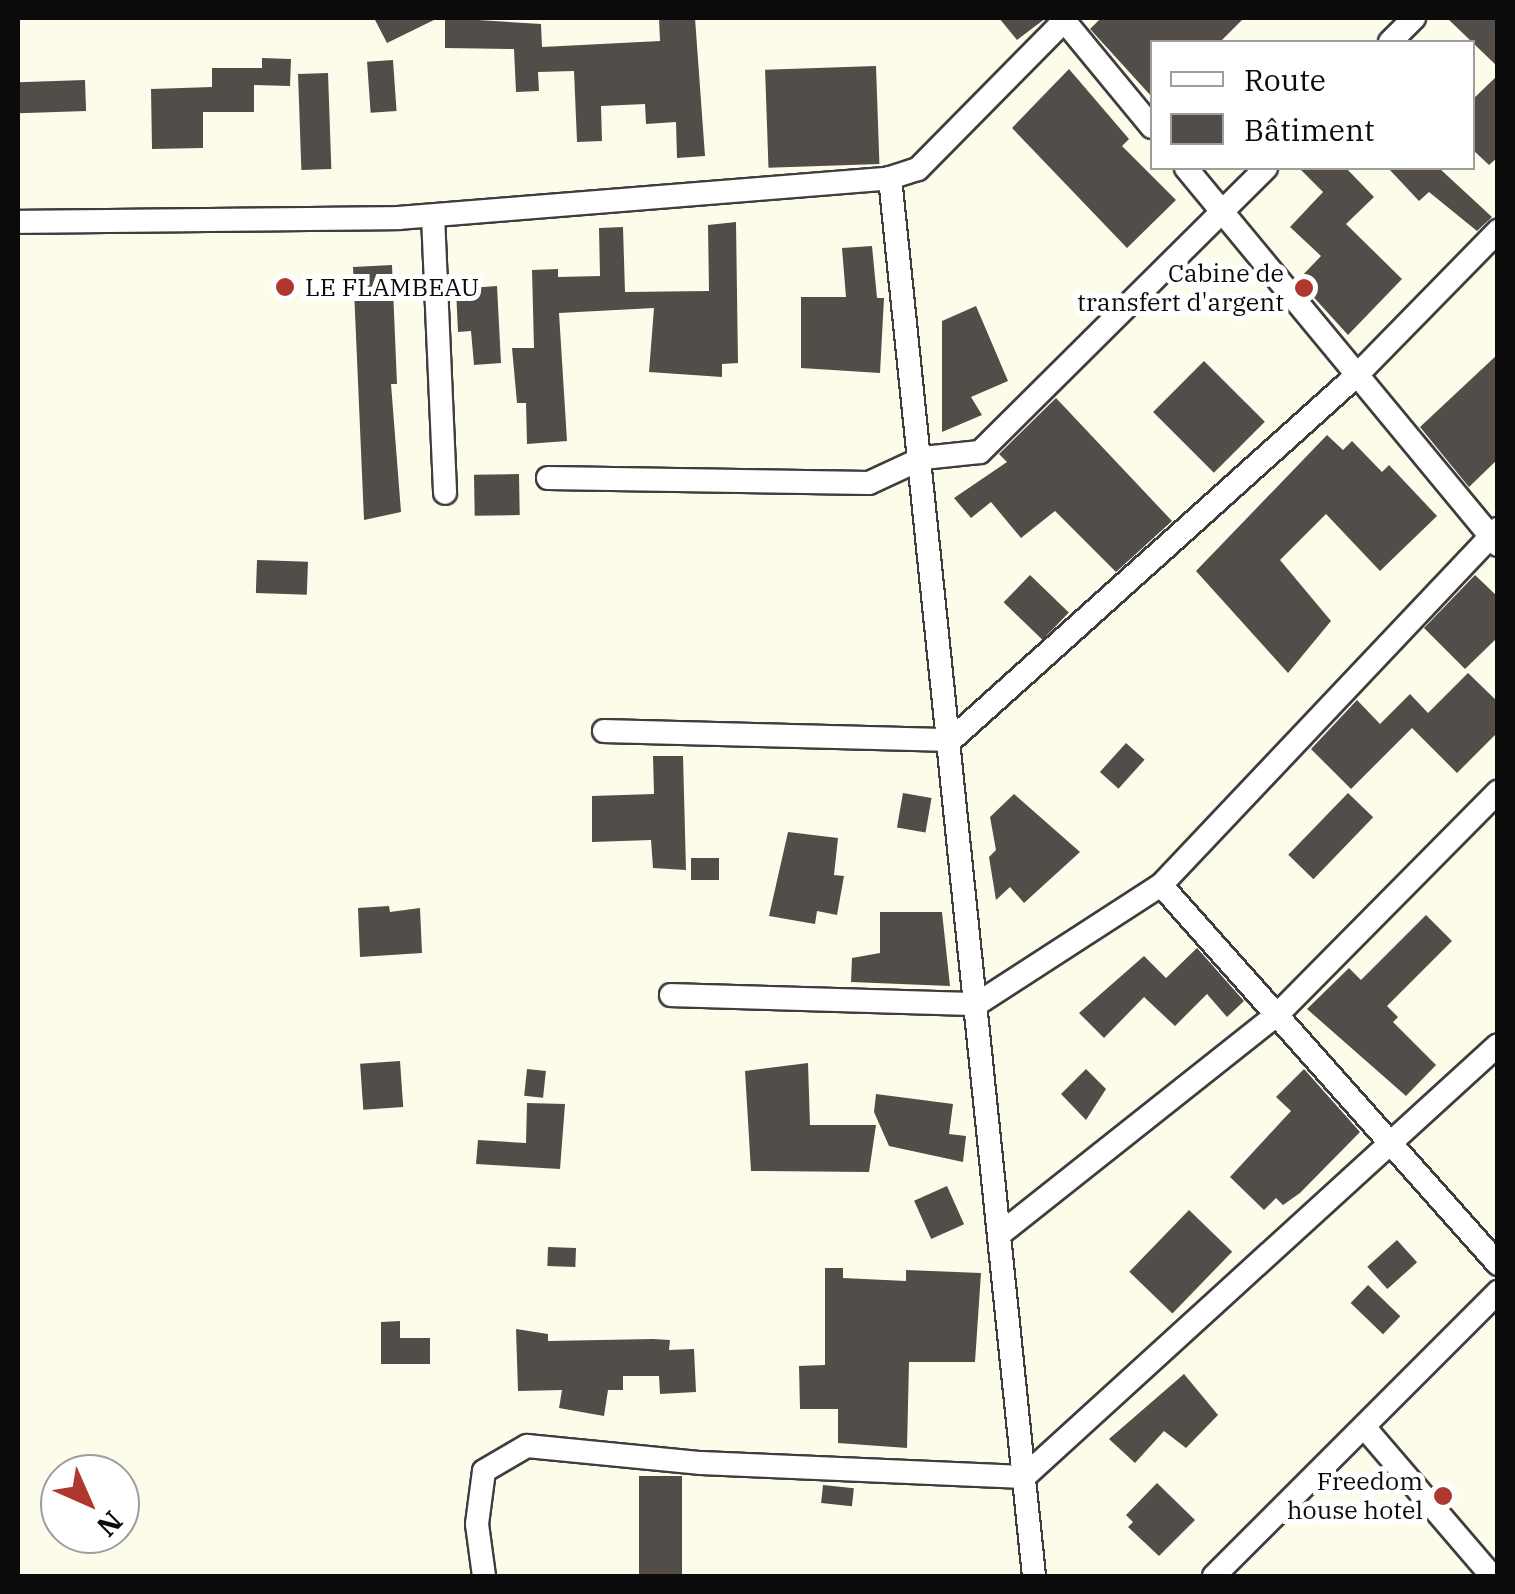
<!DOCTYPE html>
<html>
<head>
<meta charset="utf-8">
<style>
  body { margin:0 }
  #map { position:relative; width:1515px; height:1594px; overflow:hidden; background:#fdfcea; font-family:"IBM Plex Serif",serif }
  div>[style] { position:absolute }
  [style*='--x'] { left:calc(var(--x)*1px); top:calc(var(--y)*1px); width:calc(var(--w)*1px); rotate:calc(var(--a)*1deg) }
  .building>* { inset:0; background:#524d48; transform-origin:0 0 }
  .roads { filter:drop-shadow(2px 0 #3e3e3e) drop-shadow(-2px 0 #3e3e3e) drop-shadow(0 2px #3e3e3e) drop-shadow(0 -2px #3e3e3e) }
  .minor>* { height:22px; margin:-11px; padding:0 11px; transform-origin:11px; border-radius:11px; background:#fff }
  .dots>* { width:28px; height:28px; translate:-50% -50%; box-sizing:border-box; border:5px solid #fff; border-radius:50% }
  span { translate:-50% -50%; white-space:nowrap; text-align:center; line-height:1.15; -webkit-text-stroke:10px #fff; paint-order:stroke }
  .poi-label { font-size:25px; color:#0b0b0b }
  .right { translate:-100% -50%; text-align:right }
  .left { translate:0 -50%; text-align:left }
  .frame { position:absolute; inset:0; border:20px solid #0b0b0b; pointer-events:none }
  .legend { position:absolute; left:1150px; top:40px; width:325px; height:130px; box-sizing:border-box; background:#fff; border:2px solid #9d9d9d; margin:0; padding:12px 18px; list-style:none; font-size:30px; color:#0b0b0b }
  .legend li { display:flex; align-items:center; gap:20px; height:50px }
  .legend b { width:50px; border:2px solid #9d9d9d }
  .north { position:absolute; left:40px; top:1454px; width:100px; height:100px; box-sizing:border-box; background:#fff; border:2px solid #9d9d9d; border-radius:50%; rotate:135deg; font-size:28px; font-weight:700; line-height:40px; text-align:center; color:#0b0b0b }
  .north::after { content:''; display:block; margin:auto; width:35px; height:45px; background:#af382e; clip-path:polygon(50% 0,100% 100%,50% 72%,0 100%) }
</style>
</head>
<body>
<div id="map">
  <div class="building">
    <i style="clip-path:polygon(374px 18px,438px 18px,387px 43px)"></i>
    <i style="clip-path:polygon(445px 18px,541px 24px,542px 47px,660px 41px,659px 18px,695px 18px,705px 156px,677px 158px,676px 122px,646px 124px,645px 104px,601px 106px,602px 141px,577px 142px,574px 71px,538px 72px,539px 91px,516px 92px,514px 49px,445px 48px)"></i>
    <i style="clip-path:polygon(999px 18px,1046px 18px,1017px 40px)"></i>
    <i style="clip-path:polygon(1101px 18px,1244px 18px,1220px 42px,1152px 42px,1152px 97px,1090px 29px)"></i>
    <i style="clip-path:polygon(1447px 18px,1498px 18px,1498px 67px,1472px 42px)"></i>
    <i style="clip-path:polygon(262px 58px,291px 59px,290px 86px,254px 85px,254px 112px,203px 112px,203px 148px,152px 149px,151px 89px,212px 87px,212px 68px,262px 68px)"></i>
    <i style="left:393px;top:60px;width:51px;height:26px;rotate:86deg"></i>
    <i style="left:876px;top:66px;width:98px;height:111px;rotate:88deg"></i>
    <i style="clip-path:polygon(1069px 69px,1129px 139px,1122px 146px,1176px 200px,1127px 248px,1012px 128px)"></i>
    <i style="left:328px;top:73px;width:96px;height:30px;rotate:88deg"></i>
    <i style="clip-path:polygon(1498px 75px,1498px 157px,1489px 165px,1472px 149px,1472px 100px)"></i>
    <i style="left:85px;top:80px;width:31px;height:67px;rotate:88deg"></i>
    <i style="clip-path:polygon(1299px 168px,1346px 168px,1374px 197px,1346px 224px,1402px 279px,1348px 335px,1298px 280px,1321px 256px,1290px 227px,1323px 192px)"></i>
    <i style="clip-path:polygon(1388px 168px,1439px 168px,1492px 217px,1477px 231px,1429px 192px,1419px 201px)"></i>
    <i style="clip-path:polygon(736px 222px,738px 363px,722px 364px,722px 377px,649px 372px,654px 308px,559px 313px,567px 441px,527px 444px,526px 403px,517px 403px,512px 348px,534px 348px,532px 270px,558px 269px,558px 277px,600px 276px,599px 228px,623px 227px,625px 292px,709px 291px,708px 225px)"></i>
    <i style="clip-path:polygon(872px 246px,877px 298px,884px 298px,880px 373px,801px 368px,801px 297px,846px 297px,842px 248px)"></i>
    <i style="clip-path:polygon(392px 265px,397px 384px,391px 384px,401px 512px,364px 520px,353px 267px)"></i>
    <i style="clip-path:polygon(497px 286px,501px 363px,474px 365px,471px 331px,458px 332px,456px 289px)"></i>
    <i style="clip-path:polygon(976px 306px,1008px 381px,971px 397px,982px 415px,942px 432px,942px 321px)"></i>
    <i style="clip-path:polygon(1498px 354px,1498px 459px,1469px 487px,1420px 427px)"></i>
    <i style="left:1204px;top:361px;width:86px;height:72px;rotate:45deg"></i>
    <i style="clip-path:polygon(1056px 398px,1172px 521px,1116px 572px,1055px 511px,1021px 538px,991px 502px,971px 518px,954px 498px,1007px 462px,999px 454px)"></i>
    <i style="clip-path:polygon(1327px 435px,1343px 450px,1352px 441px,1382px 472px,1389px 465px,1437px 516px,1380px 571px,1326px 514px,1280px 560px,1331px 621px,1288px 673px,1196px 571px)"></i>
    <i style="left:519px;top:474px;width:41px;height:45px;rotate:89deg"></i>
    <i style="left:257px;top:560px;width:51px;height:33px;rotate:2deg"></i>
    <i style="left:1030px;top:575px;width:54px;height:38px;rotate:44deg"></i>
    <i style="clip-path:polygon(1475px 575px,1498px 597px,1498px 637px,1465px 669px,1424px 628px)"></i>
    <i style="clip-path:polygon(1468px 673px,1498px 702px,1498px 732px,1457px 773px,1412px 728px,1351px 789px,1311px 749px,1357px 700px,1380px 724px,1410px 694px,1428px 713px)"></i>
    <i style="left:1126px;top:743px;width:25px;height:39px;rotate:42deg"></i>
    <i style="clip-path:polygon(653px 756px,683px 756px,686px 870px,653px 868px,651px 840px,592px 842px,592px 796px,654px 794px)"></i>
    <i style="left:903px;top:793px;width:29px;height:35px;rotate:10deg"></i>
    <i style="left:1348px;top:793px;width:35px;height:86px;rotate:44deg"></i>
    <i style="clip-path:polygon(1014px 794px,1080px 852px,1024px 903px,1010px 887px,996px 900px,989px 857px,996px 850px,990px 817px)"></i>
    <i style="clip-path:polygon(788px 832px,838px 838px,834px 875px,844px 876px,837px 915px,817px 911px,815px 924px,769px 916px)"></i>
    <i style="left:719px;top:858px;width:22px;height:28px;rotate:90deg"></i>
    <i style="clip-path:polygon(389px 906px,390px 912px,420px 908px,422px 953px,360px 957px,358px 908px)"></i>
    <i style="clip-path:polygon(880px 912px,942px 912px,950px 986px,851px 982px,852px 958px,880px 953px)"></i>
    <i style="clip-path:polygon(1426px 915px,1452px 941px,1387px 1006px,1398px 1017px,1393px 1022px,1436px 1065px,1406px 1096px,1307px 1009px,1349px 968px,1361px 980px)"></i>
    <i style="clip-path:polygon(1197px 948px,1244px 1001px,1227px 1017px,1207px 994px,1175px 1026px,1144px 997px,1104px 1038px,1079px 1013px,1144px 956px,1166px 978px)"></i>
    <i style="left:400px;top:1061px;width:46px;height:40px;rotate:86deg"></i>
    <i style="clip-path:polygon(808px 1063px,810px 1125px,876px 1125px,869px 1172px,751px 1171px,745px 1071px)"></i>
    <i style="left:527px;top:1069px;width:19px;height:27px;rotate:6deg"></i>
    <i style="clip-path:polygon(1086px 1069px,1106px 1089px,1086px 1120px,1061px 1094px)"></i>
    <i style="clip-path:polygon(1304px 1069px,1360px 1132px,1300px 1193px,1283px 1205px,1276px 1198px,1264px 1210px,1230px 1177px,1291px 1111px,1276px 1097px)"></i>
    <i style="clip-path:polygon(876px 1094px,953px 1104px,949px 1134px,966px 1136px,963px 1162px,889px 1146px,874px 1112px)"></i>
    <i style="clip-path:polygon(527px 1103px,565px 1104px,560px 1169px,476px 1164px,478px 1140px,526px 1143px)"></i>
    <i style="left:947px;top:1186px;width:42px;height:36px;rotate:66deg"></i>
    <i style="left:1189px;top:1210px;width:60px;height:86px;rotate:44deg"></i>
    <i style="left:1397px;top:1240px;width:30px;height:40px;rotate:48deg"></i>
    <i style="left:548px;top:1247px;width:28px;height:19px;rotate:2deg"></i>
    <i style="clip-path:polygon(825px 1268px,843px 1268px,843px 1278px,906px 1281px,906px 1270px,981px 1273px,975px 1362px,909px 1362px,907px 1448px,838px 1443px,838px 1409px,800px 1409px,799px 1366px,825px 1365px)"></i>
    <i style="left:1368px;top:1285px;width:45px;height:25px;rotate:44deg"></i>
    <i style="clip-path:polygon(400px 1321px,400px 1338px,430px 1338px,430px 1364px,381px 1364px,381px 1322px)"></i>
    <i style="clip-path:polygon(516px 1329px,548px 1334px,548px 1341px,653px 1339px,670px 1340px,669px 1350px,694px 1349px,696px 1392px,660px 1394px,659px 1376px,623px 1376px,623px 1390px,608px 1390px,604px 1416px,559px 1408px,562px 1390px,518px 1391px)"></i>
    <i style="clip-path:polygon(1184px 1374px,1218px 1415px,1186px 1448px,1164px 1431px,1135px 1463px,1109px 1439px)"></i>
    <i style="left:639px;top:1476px;width:43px;height:100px"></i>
    <i style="clip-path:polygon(1157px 1483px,1195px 1520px,1159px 1556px,1128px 1527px,1133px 1522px,1126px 1515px)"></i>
    <i style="left:823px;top:1485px;width:31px;height:18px;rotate:6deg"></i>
  </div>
  <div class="roads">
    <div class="minor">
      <i style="--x:1062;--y:18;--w:141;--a:50.5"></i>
      <i style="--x:1390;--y:42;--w:34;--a:-45"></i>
      <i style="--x:1186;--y:168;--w:489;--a:50.4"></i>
      <i style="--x:890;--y:178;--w:1405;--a:84.12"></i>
      <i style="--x:433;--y:216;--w:277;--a:87.5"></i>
      <i style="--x:18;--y:222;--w:380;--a:-0.6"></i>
      <i style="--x:398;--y:218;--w:494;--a:-4.6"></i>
      <i style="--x:890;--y:178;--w:29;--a:-18"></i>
      <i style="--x:918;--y:169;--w:212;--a:-45.4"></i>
      <i style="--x:548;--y:478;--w:321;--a:0.9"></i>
      <i style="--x:869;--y:483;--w:60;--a:-24.8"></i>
      <i style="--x:923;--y:458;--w:57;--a:-6"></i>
      <i style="--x:980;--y:452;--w:403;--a:-44.8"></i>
      <i style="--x:604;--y:731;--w:347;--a:1.5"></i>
      <i style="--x:951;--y:740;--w:546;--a:-41.96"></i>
      <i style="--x:1357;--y:375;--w:202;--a:-45.6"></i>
      <i style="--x:1161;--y:885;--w:507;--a:48.36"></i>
      <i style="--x:671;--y:995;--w:306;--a:1.7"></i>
      <i style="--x:977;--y:1004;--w:219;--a:-32.9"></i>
      <i style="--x:1161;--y:885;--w:490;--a:-46.6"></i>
      <i style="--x:1000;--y:1234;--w:357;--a:-38.4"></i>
      <i style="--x:1280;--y:1012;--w:310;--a:-45.3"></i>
      <i style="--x:1365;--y:1428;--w:195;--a:49.4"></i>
      <i style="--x:484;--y:1576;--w:52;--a:-97.7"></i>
      <i style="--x:477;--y:1524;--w:53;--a:-82.5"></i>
      <i style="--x:484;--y:1471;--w:50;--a:-30.2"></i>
      <i style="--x:527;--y:1446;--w:175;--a:5.6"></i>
      <i style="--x:701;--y:1463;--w:323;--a:2.5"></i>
      <i style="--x:1024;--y:1477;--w:641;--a:-42.35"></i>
      <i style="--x:1214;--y:1576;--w:402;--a:-45"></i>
    </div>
  </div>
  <div class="dots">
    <i style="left:285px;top:287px;background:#af382e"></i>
    <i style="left:1304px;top:288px;background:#af382e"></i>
    <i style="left:1443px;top:1496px;background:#af382e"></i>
  </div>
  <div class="poi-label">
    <span class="right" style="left:1284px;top:288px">Cabine de<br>transfert d'argent</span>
    <span class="left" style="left:305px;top:287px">LE FLAMBEAU</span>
    <span class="right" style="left:1423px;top:1496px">Freedom<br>house hotel</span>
  </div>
  <div class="frame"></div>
  <ul class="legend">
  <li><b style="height:12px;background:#fff"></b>Route</li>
  <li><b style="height:28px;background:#524d48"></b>Bâtiment</li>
  </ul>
  <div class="north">N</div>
</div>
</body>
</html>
